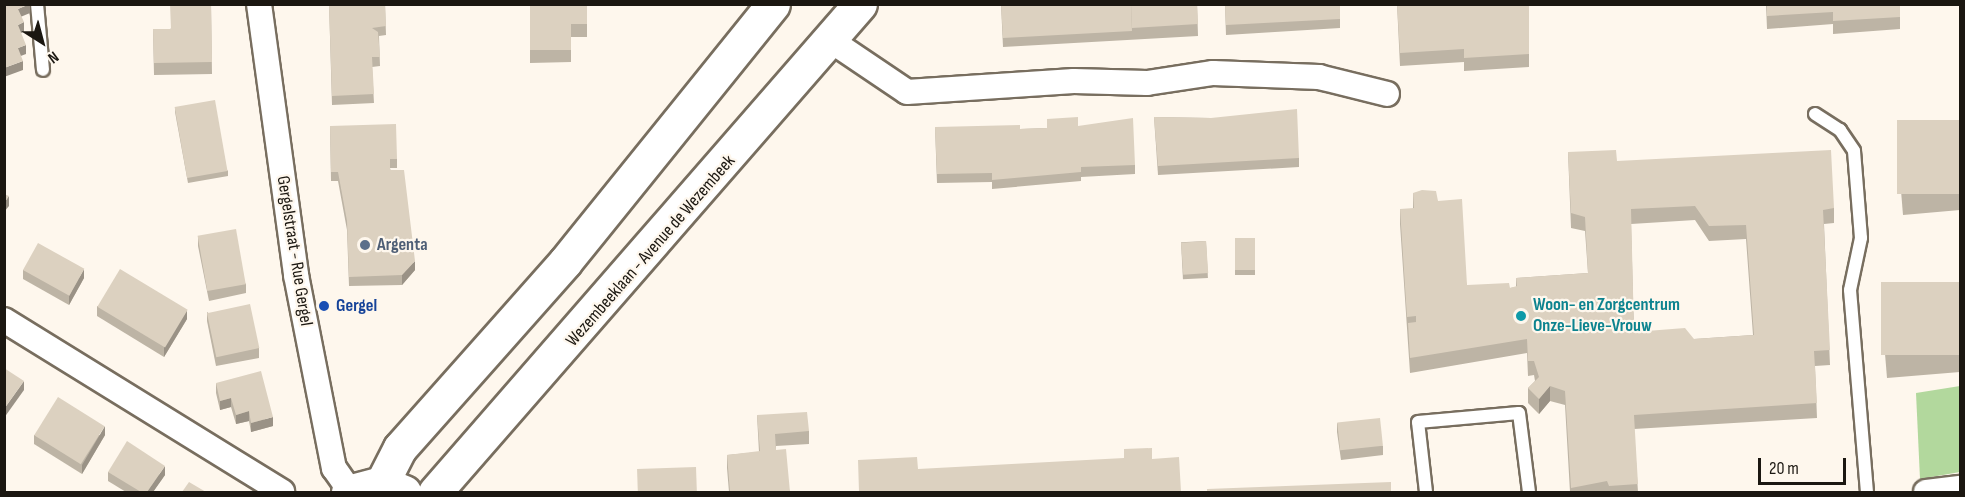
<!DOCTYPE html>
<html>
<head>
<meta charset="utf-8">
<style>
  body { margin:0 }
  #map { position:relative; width:1965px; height:497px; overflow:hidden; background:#fef7ed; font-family:"Sofia Sans Condensed",sans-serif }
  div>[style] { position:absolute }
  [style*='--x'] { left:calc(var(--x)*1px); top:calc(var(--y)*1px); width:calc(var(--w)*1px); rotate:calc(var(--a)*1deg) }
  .green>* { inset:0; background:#b2d89d }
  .roads { filter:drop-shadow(2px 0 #786e5f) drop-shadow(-2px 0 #786e5f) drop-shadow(0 2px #786e5f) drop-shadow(0 -2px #786e5f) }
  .lane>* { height:12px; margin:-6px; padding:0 6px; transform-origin:6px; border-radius:6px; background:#fff }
  .street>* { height:24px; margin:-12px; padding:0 12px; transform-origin:12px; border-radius:12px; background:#fff }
  .secondary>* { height:33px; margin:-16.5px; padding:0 16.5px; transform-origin:16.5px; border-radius:16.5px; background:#fff }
  .wall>* { inset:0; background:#bdb4a5; transform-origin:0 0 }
  .shaded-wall>* { inset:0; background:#9a9286 }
  .building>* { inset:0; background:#dcd1c0; transform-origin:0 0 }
  .dots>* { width:16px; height:16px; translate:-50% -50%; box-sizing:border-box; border:3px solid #fef7ed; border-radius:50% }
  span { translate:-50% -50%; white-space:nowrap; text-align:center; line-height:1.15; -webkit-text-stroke:4.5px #fef7ed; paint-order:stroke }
  .service-label { font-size:18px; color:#4e5e75; font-weight:700 }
  .left { translate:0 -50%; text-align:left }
  .street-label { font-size:18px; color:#1b1711 }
  .transit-label { font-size:18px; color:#164399; font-weight:700 }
  .culture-label { font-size:18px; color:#0d838f; font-weight:700 }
  .frame { position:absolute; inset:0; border:6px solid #1b1711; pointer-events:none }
  .north { position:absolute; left:12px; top:12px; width:60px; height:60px; -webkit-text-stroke:4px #fef7ed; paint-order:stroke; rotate:144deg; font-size:16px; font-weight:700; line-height:24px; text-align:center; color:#1b1711 }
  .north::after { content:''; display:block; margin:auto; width:21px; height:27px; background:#1b1711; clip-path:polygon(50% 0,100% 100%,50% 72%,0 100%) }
  .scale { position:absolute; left:1758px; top:458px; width:88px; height:27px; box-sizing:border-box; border:3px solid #1b1711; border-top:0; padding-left:8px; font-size:18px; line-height:21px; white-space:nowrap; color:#1b1711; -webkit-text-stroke:4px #fef7ed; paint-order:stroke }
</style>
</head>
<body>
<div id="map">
  <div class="green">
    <i style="clip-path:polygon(1960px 386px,1960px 472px,1920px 479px,1916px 393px)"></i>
  </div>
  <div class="roads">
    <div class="lane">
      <i style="--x:37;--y:4;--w:66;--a:84.8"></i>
      <i style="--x:1815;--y:114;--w:30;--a:33"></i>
      <i style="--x:1840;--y:130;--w:25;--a:56"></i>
      <i style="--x:1854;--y:151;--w:87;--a:85.4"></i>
      <i style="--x:1861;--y:238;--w:53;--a:101.9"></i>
      <i style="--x:1850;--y:290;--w:203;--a:85.2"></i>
      <i style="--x:1426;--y:492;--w:70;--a:-96.5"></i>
      <i style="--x:1418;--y:422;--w:101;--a:-5.1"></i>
      <i style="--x:1519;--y:413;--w:80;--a:82.8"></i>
    </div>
    <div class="street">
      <i style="--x:259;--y:4;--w:274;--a:82.2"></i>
      <i style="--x:296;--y:275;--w:197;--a:78.9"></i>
      <i style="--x:334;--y:468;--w:28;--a:55"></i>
      <i style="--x:833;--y:42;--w:89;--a:34"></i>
      <i style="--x:907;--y:92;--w:167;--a:-3.8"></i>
      <i style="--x:1074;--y:81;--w:73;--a:1.6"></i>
      <i style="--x:1147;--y:83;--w:67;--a:-8.6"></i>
      <i style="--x:1213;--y:73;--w:106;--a:2.2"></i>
      <i style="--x:1319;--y:77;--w:70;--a:14"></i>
      <i style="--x:4;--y:320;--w:327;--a:31.7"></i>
      <i style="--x:1926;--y:492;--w:34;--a:-7"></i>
    </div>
    <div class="secondary">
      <i style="--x:382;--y:483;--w:39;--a:-63"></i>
      <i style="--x:400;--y:448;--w:249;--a:-48.4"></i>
      <i style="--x:565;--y:262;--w:331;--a:-51.1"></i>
      <i style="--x:348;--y:492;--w:35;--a:-15"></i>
      <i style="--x:382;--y:483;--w:24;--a:22"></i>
      <i style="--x:435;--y:492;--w:647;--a:-48.95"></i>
    </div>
  </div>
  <div class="wall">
    <i style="clip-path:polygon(211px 4px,212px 74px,154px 75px,153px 29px,170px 29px)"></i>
    <i style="clip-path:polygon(329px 4px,385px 4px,386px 35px,379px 36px,380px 66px,372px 67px,374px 103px,332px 105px)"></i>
    <i style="clip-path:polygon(530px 4px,587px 4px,587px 37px,571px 37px,571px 62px,530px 63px)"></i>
    <i style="clip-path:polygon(1001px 4px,1197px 4px,1198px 36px,1003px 47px)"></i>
    <i style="clip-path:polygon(1225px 4px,1340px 4px,1340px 28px,1226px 35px)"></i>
    <i style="clip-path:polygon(1397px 4px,1529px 4px,1529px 67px,1464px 71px,1464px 62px,1400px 66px)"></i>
    <i style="clip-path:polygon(1766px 4px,1900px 4px,1900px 29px,1833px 34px,1833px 24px,1767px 29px)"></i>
    <i style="clip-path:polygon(175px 107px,228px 171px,228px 176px,188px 183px,175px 112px)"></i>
    <i style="clip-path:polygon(1154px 117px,1211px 118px,1299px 158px,1299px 167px,1158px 175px)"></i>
    <i style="clip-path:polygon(1047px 119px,1078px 126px,1135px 165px,1135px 174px,1081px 177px,1081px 181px,992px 189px,992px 182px,937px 183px,935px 127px,1020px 129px,1047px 128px)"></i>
    <i style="clip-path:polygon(1960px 120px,1960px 210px,1903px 215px,1897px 142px,1897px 125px)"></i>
    <i style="clip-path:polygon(330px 126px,397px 159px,397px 168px,390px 168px,415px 270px,402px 285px,349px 286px,347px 230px,338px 181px,331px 181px)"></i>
    <i style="clip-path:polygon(evenodd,1568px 152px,1617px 161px,1834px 208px,1834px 223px,1824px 224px,1830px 365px,1815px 366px,1817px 418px,1634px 429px,1638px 492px,1570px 492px,1565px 405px,1550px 401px,1539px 414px,1528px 403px,1528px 388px,1535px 381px,1534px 375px,1528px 376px,1527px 353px,1410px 373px,1400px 224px,1400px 209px,1413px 209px,1413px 193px,1438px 201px,1467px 285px,1510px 288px,1516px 287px,1516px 278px,1588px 273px,1585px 231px,1571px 228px,1568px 152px,1695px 220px,1709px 241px,1746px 239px,1753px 335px,1694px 339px,1634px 332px,1631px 224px,1695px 220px)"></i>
    <i style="clip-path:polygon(198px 237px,246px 284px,246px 293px,209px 301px,198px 246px)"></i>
    <i style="left:1235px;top:238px;width:20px;height:37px"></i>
    <i style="left:1206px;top:241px;width:37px;height:25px;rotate:87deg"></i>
    <i style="clip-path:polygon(23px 270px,84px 278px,69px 305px,23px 279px)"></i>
    <i style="clip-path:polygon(1960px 282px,1960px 372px,1887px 378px,1881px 305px,1881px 288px)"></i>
    <i style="clip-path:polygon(97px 306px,187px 319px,164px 357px,97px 316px)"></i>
    <i style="clip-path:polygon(207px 312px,259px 348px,259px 358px,216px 366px,207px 321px)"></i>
    <i style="clip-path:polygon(216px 383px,273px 426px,251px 432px,249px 421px,236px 424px,231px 407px,220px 410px,216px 393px)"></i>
    <i style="clip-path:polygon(757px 415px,809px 431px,809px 444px,776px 446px,776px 450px,790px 492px,729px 492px,727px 468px,727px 455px,759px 452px)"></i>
    <i style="clip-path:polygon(1337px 423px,1383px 446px,1383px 455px,1341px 460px,1337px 432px)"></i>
    <i style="clip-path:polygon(34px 435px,105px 435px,82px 474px,34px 444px)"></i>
    <i style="clip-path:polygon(108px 472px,165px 475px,153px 492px,126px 492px,108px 481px)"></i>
  </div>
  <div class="shaded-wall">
    <i style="clip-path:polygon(30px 4px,30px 13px,18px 18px,18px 9px)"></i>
    <i style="clip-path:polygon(24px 22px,24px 32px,18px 34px,18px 25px)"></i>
    <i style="clip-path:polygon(26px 45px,26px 54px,18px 57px,18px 48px)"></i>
    <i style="clip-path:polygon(23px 61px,23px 70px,4px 77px,4px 68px)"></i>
    <i style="clip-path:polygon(9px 196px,9px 206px,4px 212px,4px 203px)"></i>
    <i style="clip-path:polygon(415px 261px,415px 270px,402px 285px,402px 275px)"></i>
    <i style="clip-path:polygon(84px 269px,84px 278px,69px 305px,69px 296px)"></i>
    <i style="clip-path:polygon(187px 310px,187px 319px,164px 357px,164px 347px)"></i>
    <i style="clip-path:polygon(24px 381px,24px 390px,4px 418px,4px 409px)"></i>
    <i style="clip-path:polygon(1550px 386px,1550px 401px,1539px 414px,1539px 399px)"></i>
    <i style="clip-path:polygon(231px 398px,231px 407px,220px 410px,220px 401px)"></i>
    <i style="clip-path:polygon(249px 411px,249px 421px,236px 424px,236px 415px)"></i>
    <i style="clip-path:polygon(273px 417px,273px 426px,251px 432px,251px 423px)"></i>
    <i style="clip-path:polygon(105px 426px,105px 435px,82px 474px,82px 465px)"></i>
    <i style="clip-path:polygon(165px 466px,165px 475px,153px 492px,147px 492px)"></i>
  </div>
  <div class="building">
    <i style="clip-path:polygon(4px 4px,29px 4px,18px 9px,24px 22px,18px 25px,26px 45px,18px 48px,23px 61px,4px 68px)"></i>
    <i style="clip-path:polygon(170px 4px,211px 4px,212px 62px,154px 63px,153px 29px,171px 29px)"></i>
    <i style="clip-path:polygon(329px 4px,385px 4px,386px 26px,372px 28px,378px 32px,380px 57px,372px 57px,374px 94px,332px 96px)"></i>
    <i style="clip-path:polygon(530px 4px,587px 4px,587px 24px,571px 24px,571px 50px,530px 50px)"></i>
    <i style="clip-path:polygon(1001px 4px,1131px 4px,1132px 31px,1003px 38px)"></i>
    <i style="clip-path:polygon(1131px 4px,1197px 4px,1198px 24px,1132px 28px)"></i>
    <i style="clip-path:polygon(1225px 4px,1340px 4px,1340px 19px,1226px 25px)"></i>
    <i style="clip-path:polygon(1397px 4px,1529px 4px,1529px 54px,1464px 58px,1464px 49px,1400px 53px)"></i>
    <i style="clip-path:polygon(1767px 4px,1900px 4px,1900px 17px,1833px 21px,1833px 12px,1767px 16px)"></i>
    <i style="left:215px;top:100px;width:72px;height:41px;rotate:80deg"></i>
    <i style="clip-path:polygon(1297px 109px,1299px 158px,1158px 166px,1154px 117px,1211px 118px)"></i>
    <i style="clip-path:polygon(1078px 117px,1078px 126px,1133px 118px,1135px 165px,1081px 167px,1081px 172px,992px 180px,992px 173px,937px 174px,935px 127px,1020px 125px,1020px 129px,1047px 128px,1047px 119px)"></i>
    <i style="left:1960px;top:120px;width:74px;height:63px;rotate:90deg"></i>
    <i style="clip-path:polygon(396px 124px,397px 159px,390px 159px,390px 170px,404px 170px,415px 261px,402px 275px,349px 277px,347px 221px,338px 172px,331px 172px,330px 126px)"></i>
    <i style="clip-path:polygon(evenodd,1616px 150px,1617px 161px,1831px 150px,1834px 208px,1823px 210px,1830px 350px,1814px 351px,1817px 403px,1634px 415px,1638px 484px,1609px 486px,1607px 481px,1571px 488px,1565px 391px,1550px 386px,1539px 399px,1528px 388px,1539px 377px,1534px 361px,1528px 361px,1527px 339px,1410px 358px,1408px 323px,1416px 322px,1416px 316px,1407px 317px,1400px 209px,1414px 208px,1413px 193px,1422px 190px,1436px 191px,1438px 201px,1462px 199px,1467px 285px,1509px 283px,1510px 288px,1517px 286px,1516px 278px,1588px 273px,1585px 217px,1571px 213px,1568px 152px,1616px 150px,1695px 206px,1709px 226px,1746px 225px,1754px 335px,1694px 339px,1685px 328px,1634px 332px,1631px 209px,1695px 206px)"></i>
    <i style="clip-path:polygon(4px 194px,9px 196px,4px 203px)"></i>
    <i style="left:236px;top:229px;width:56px;height:39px;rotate:80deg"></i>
    <i style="left:1235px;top:238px;width:20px;height:32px"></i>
    <i style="left:1206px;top:241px;width:32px;height:25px;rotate:86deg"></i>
    <i style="left:38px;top:243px;width:53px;height:31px;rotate:29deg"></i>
    <i style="left:120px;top:269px;width:79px;height:44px;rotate:31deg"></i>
    <i style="left:1960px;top:282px;width:73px;height:79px;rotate:90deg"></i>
    <i style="left:250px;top:304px;width:45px;height:44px;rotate:78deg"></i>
    <i style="clip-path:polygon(4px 368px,24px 381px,4px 409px)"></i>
    <i style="clip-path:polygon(261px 371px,273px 417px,251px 423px,249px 411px,236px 415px,231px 398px,220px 401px,216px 383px)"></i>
    <i style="left:58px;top:397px;width:55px;height:45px;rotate:32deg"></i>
    <i style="clip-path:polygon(807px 412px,809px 431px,775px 434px,776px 450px,786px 449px,790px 492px,730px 492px,727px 455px,760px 451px,757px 415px)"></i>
    <i style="left:1380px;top:418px;width:28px;height:43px;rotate:84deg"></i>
    <i style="clip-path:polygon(127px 441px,165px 466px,147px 492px,141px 492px,108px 472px)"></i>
    <i style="clip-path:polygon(1152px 448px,1152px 459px,1179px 457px,1181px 492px,859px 492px,858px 460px,917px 457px,918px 469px,1124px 458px,1124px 449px)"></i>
    <i style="left:696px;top:467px;width:25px;height:59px;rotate:88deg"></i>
    <i style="clip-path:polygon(189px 482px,206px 492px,182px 492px)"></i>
    <i style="clip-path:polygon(1391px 482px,1391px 492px,1207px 492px,1207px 489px)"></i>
  </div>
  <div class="dots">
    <i style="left:365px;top:245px;background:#5c6f8a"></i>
    <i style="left:324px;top:306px;background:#1a4fb4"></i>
    <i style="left:1521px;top:316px;background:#0f9aa8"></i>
  </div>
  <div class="service-label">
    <span class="left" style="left:377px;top:245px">Argenta</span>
  </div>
  <div class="street-label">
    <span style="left:294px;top:251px;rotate:81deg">Gergelstraat - Rue Gergel</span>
    <span style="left:651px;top:251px;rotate:-49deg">Wezembeeklaan - Avenue de Wezembeek</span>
  </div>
  <div class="transit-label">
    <span class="left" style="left:336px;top:306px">Gergel</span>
  </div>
  <div class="culture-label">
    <span class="left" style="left:1533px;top:316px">Woon- en Zorgcentrum<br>Onze-Lieve-Vrouw</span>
  </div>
  <div class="frame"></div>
  <div class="north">N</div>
  <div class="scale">20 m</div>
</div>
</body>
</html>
